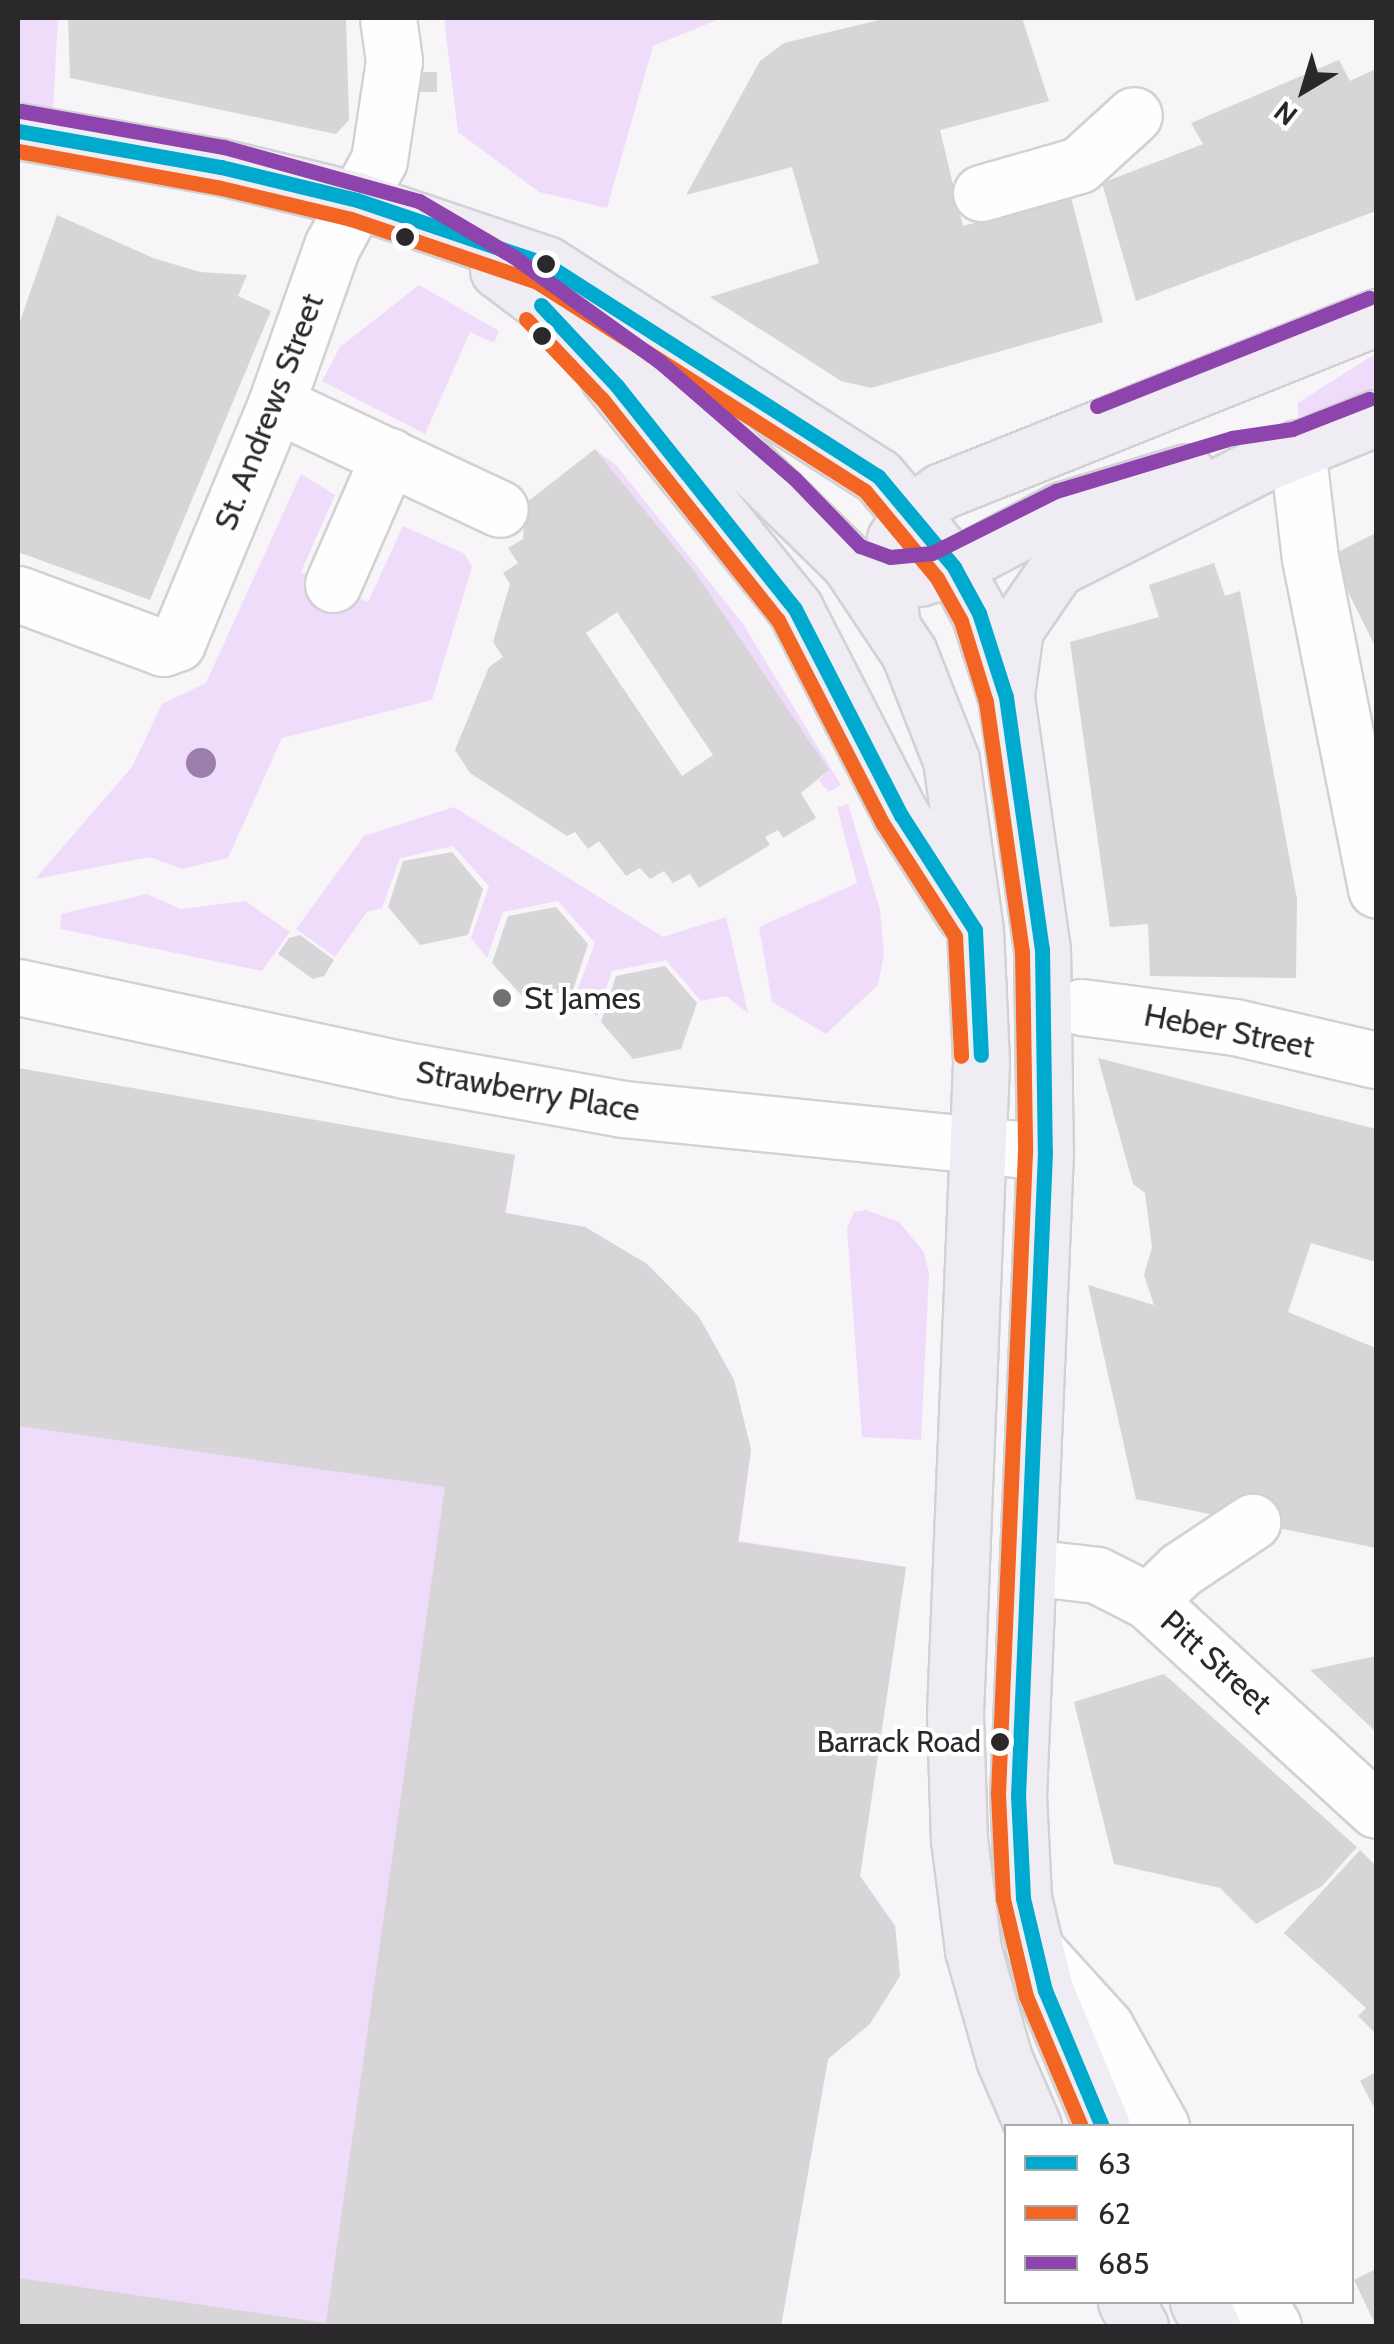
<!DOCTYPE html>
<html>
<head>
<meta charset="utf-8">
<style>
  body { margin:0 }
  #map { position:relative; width:1394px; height:2344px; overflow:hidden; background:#f7f5f8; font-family:Cabin,sans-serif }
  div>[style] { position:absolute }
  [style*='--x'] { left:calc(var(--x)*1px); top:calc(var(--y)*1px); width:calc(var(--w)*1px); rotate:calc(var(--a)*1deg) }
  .green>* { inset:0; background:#efdcfb }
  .building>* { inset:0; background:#d7d5d7; transform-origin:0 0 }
  .roads { filter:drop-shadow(2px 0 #d2d1d3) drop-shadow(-2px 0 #d2d1d3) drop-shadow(0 2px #d2d1d3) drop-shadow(0 -2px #d2d1d3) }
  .minor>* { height:55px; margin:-27.5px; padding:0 27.5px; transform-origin:27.5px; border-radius:27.5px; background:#fefefe }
  .major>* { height:55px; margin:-27.5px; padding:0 27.5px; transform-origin:27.5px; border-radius:27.5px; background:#f0ecf3 }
  .bus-1>* { height:15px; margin:-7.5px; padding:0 7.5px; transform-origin:7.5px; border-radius:7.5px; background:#00a9ce }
  .bus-2>* { height:15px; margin:-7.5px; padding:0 7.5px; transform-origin:7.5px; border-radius:7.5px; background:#f26522 }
  .bus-3>* { height:15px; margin:-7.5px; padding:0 7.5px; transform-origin:7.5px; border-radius:7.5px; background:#8e44ad }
  .trees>* { width:30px; height:30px; margin:-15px; border-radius:50%; background:#9c7eab }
  .dots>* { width:28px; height:28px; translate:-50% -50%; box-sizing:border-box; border:5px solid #fff; border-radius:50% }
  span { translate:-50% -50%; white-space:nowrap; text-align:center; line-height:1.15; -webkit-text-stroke:8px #fff; paint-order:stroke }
  .bus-label { font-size:30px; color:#2a282a }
  .right { translate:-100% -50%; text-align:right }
  .street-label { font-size:32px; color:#2a282a }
  .poi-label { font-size:32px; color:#2a282a }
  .left { translate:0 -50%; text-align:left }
  .frame { position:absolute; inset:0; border:20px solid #2a282a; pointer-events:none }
  .legend { position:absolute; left:1004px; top:2124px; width:350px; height:180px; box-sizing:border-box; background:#fff; border:2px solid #aaa9aa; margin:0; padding:12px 18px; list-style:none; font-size:30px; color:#2a282a }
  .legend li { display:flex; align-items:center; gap:20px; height:50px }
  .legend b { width:50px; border:2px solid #aaa9aa }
  .north { position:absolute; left:1254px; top:40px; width:100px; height:100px; -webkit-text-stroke:8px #fff; paint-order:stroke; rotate:218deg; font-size:28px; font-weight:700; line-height:40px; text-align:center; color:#2a282a }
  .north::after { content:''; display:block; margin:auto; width:35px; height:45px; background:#2a282a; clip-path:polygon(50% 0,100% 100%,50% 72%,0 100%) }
</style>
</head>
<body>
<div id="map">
  <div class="green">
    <i style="clip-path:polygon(18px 18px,58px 18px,53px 111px,18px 102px)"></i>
    <i style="clip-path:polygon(444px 18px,722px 18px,653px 46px,607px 208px,539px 192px,458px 132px)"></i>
    <i style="clip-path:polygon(419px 285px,499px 331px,494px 343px,470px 332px,425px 434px,322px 381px,340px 347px)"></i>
    <i style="clip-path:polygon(1376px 353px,1376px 390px,1298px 417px,1298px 403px)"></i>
    <i style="clip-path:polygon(595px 449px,616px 465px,743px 624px,841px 785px,829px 792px,819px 781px,828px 770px,695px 572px)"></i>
    <i style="clip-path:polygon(301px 474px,335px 495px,301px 572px,368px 602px,403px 526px,465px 554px,472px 567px,432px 700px,282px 738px,228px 858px,182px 869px,150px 857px,35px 879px,132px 767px,162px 704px,206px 683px)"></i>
    <i style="clip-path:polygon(848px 804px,880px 910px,884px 954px,878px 985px,826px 1034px,772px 1002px,759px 927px,857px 883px,837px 807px)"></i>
    <i style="clip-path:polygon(454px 807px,663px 937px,726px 917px,748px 1013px,726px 996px,701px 1001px,666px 960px,612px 971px,597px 1017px,576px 994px,595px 943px,558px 901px,503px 912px,487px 958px,471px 938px,489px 886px,453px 846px,400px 858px,382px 908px,367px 912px,335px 957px,296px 929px,364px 836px)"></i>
    <i style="clip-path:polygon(147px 894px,180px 909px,245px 901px,290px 932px,262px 971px,60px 929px,61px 914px)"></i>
    <i style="clip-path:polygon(18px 1068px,515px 1155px,506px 1213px,585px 1227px,647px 1264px,699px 1317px,734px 1380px,751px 1450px,739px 1541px,906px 1567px,860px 1876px,895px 1926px,900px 1976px,828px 2059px,781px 2326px,18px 2326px)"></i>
    <i style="clip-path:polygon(866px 1210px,899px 1222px,924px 1252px,929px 1274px,921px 1440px,862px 1437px,847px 1228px,854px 1212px)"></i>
  </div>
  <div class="building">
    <i style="clip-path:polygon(68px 18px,346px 18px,349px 120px,336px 134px,70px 78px)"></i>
    <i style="clip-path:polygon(887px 18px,1022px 18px,1049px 101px,940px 130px,963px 226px,1071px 197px,1103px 322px,871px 388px,841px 381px,710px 297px,819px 263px,792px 167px,686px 195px,760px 61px,784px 43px)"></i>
    <i style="clip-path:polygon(1339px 60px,1350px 81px,1376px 69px,1376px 211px,1136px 301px,1102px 183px,1203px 144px,1191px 123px)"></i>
    <i style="left:362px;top:72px;width:75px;height:20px"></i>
    <i style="clip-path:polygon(57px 215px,153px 258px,200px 272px,247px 275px,238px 296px,271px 311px,150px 600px,18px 552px,18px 327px)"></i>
    <i style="clip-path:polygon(evenodd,595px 449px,695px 572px,829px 770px,801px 793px,816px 818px,783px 838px,778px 830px,765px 837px,770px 845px,699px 888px,690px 874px,673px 883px,664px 871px,650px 879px,640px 868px,626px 876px,599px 841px,588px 849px,575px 832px,567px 836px,470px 773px,455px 750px,489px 667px,503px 657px,493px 642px,510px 584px,503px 573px,518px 563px,508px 548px,523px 539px,526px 503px,595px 449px,617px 612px,713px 755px,682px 776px,586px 633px,617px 612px)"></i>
    <i style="clip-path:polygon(1376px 533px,1376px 648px,1330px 556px)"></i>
    <i style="clip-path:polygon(1214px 563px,1225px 596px,1240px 591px,1297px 899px,1296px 978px,1150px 976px,1148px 924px,1110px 927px,1070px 642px,1159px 617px,1149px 585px)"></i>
    <i style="clip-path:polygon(452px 852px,483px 889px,468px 935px,420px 945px,388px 907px,403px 861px)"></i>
    <i style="clip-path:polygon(556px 907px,588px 944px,573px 990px,525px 999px,492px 963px,508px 916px)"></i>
    <i style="clip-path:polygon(300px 935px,334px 960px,324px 976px,313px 979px,278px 954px,289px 938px)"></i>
    <i style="clip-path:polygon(665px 966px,697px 1003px,681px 1049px,633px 1059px,601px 1022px,616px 976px)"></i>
    <i style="clip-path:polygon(1098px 1058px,1376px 1129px,1376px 1262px,1311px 1243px,1288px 1312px,1376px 1348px,1376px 1548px,1136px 1499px,1088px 1285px,1154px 1305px,1144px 1275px,1152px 1247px,1145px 1193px,1133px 1184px)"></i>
    <i style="clip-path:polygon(18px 1068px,515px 1155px,505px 1213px,585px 1227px,647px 1264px,699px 1317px,734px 1380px,751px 1450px,738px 1542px,906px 1567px,860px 1876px,895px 1926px,900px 1976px,870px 2024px,828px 2059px,781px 2326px,18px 2326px,18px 2278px,326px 2323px,445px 1487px,18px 1426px)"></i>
    <i style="clip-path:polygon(1376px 1656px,1376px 1732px,1310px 1670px)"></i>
    <i style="clip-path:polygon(1164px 1674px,1357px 1847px,1322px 1886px,1256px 1924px,1220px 1888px,1114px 1864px,1074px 1702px)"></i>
    <i style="clip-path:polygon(1360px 1850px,1376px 1866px,1376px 2034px,1358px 2016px,1366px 2008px,1284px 1933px)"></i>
    <i style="clip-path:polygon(1376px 2072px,1376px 2111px,1360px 2081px)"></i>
    <i style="clip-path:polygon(1376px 2269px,1376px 2326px,1354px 2280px)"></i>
  </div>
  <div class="roads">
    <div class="minor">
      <i style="--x:981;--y:193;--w:102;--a:-15.9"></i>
      <i style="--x:1079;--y:165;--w:74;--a:-42.3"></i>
      <i style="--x:276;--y:404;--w:247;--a:25.1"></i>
      <i style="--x:1297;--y:448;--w:111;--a:83.3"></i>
      <i style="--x:1310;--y:558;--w:338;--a:78.7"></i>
      <i style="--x:333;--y:584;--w:140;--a:-66.4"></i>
      <i style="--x:18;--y:594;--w:155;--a:20.4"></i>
      <i style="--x:163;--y:648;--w:15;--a:-20"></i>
      <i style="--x:177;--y:643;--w:259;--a:-67.5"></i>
      <i style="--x:276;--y:404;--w:168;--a:-70.5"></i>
      <i style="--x:332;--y:246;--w:98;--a:-61.3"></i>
      <i style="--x:379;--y:160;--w:100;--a:-81.4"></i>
      <i style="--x:394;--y:61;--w:43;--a:-97.9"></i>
      <i style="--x:18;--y:987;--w:396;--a:12.1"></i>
      <i style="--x:405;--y:1070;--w:221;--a:10.1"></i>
      <i style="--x:623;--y:1109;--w:424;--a:5.8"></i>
      <i style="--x:1081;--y:1007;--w:155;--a:7.4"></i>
      <i style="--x:1235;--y:1027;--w:145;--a:13.2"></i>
      <i style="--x:1028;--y:1567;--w:69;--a:6.6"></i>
      <i style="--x:1097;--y:1575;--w:57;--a:27"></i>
      <i style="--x:1148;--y:1601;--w:309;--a:42.5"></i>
      <i style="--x:1148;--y:1601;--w:45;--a:-44.1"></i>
      <i style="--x:1180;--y:1570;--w:87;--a:-33.7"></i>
      <i style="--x:1034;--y:1948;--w:105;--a:47.7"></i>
      <i style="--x:1105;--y:2026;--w:115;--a:60.8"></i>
      <i style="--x:1259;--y:2302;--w:28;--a:60"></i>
    </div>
    <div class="major">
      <i style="--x:18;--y:131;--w:206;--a:10.1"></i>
      <i style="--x:221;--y:167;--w:140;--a:13.6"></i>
      <i style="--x:357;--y:200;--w:200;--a:18.7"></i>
      <i style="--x:546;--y:264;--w:394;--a:32.6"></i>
      <i style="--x:878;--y:476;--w:119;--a:50.1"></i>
      <i style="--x:954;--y:567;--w:52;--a:61.5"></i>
      <i style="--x:979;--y:613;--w:88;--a:72.2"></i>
      <i style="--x:1006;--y:697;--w:255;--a:81.9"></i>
      <i style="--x:1042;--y:949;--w:203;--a:89.2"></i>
      <i style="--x:1045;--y:1152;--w:644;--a:92.4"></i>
      <i style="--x:1018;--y:1795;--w:103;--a:87.2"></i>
      <i style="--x:1023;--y:1898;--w:95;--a:76.6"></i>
      <i style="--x:1045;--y:1990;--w:147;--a:67.3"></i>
      <i style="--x:498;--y:270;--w:275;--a:36.9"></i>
      <i style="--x:718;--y:435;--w:183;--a:44.3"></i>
      <i style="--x:849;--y:563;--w:108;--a:56.3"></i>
      <i style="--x:909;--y:653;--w:115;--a:68.6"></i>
      <i style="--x:951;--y:760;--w:172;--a:82"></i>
      <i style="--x:975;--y:930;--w:133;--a:87.4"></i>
      <i style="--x:981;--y:1063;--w:652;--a:92.29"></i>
      <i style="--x:955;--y:1714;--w:125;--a:88.2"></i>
      <i style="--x:959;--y:1839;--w:112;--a:82.8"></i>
      <i style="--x:973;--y:1950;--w:113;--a:74.1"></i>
      <i style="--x:1004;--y:2059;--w:73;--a:66.6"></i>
      <i style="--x:608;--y:377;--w:298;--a:51.1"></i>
      <i style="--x:795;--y:609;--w:232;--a:62.8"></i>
      <i style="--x:901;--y:815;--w:119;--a:57.4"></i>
      <i style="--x:919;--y:578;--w:37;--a:-17"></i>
      <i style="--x:954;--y:567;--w:122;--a:-27.8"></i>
      <i style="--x:1062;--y:510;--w:130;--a:-17"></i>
      <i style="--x:891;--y:621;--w:44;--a:-95.2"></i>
      <i style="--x:887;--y:577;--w:39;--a:-78"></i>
      <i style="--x:895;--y:539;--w:34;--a:-56"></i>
      <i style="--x:914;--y:511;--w:34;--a:-36"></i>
      <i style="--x:942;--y:491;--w:468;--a:-21.8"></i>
      <i style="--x:1007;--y:687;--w:59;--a:-82.1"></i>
      <i style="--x:1015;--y:629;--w:74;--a:-55.5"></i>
      <i style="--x:1057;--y:568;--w:228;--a:-26.9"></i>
      <i style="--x:1260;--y:465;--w:125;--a:-22.1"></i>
      <i style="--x:1126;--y:2302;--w:28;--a:60"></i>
      <i style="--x:1198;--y:2302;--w:28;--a:60"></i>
    </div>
  </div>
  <div class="bus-1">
    <i style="--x:18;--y:131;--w:206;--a:10.1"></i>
    <i style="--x:221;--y:167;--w:140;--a:13.6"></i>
    <i style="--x:357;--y:200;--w:200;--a:18.7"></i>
    <i style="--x:546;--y:264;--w:394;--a:32.6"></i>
    <i style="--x:878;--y:476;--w:119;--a:50.1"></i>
    <i style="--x:954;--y:567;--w:52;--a:61.5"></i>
    <i style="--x:979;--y:613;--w:88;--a:72.2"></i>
    <i style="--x:1006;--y:697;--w:255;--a:81.9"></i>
    <i style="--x:1042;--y:949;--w:203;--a:89.2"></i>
    <i style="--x:1045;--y:1152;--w:644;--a:92.4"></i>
    <i style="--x:1018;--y:1795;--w:103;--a:87.2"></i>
    <i style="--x:1023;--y:1898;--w:95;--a:76.6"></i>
    <i style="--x:1045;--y:1990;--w:147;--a:67.3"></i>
    <i style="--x:541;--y:305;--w:111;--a:46.8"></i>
    <i style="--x:617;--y:386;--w:285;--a:51.4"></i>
    <i style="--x:795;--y:609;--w:232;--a:62.8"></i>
    <i style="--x:901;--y:815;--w:137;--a:57.2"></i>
    <i style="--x:975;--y:930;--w:125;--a:87.3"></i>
  </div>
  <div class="bus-2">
    <i style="--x:18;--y:151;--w:202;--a:10.3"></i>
    <i style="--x:217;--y:187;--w:138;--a:13.4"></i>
    <i style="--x:351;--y:219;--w:196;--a:18.7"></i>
    <i style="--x:537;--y:282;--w:389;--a:32.5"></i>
    <i style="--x:865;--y:491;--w:113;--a:50.4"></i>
    <i style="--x:937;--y:578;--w:49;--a:60.8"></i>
    <i style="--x:961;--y:621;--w:85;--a:72.8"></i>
    <i style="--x:986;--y:702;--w:252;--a:81.8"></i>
    <i style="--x:1022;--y:951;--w:201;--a:89.1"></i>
    <i style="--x:1025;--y:1152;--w:643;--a:92.41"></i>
    <i style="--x:998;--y:1794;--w:105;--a:87.3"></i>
    <i style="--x:1003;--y:1899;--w:100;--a:76.7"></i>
    <i style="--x:1026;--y:1996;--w:141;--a:67.1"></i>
    <i style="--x:526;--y:319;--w:110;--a:46.5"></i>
    <i style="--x:602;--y:399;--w:283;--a:51.5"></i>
    <i style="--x:778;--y:620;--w:229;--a:62.8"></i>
    <i style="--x:883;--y:824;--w:133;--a:57.3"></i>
    <i style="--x:955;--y:936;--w:120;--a:87.1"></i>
  </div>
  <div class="bus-3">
    <i style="--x:21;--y:111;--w:206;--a:10.1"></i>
    <i style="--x:224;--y:147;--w:202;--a:15.5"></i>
    <i style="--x:419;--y:201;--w:110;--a:30.5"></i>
    <i style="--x:514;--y:257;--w:180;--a:35.7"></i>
    <i style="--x:660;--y:362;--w:177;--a:40.9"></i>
    <i style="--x:794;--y:478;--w:95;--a:45.9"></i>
    <i style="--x:860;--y:546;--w:32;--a:20"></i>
    <i style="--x:890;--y:557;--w:42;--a:-5.4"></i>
    <i style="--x:932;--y:553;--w:139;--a:-26.6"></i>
    <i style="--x:1056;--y:491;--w:184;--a:-16.8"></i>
    <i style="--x:1232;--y:438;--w:61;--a:-8.5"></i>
    <i style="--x:1292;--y:429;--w:83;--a:-21.3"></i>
    <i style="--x:1097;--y:406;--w:293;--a:-21.7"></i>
  </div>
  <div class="trees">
    <i style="left:201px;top:763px"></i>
  </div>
  <div class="dots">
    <i style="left:405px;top:237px;background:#2a282a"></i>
    <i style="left:546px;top:264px;background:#2a282a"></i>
    <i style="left:542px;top:336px;background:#2a282a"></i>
    <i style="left:502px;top:998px;background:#727072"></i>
    <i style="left:1000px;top:1742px;background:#2a282a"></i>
  </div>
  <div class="bus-label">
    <span class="right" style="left:981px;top:1742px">Barrack Road</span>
  </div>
  <div class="street-label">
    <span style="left:269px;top:412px;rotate:-69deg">St. Andrews Street</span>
    <span style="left:1229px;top:1031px;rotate:11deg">Heber Street</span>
    <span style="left:528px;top:1091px;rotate:10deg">Strawberry Place</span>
    <span style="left:1216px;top:1662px;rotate:42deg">Pitt Street</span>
  </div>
  <div class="poi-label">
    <span class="left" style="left:524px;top:998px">St James</span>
  </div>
  <div class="frame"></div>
  <ul class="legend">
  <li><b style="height:12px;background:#00a9ce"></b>63</li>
  <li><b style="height:12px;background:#f26522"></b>62</li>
  <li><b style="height:12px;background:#8e44ad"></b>685</li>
  </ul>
  <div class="north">N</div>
</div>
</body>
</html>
